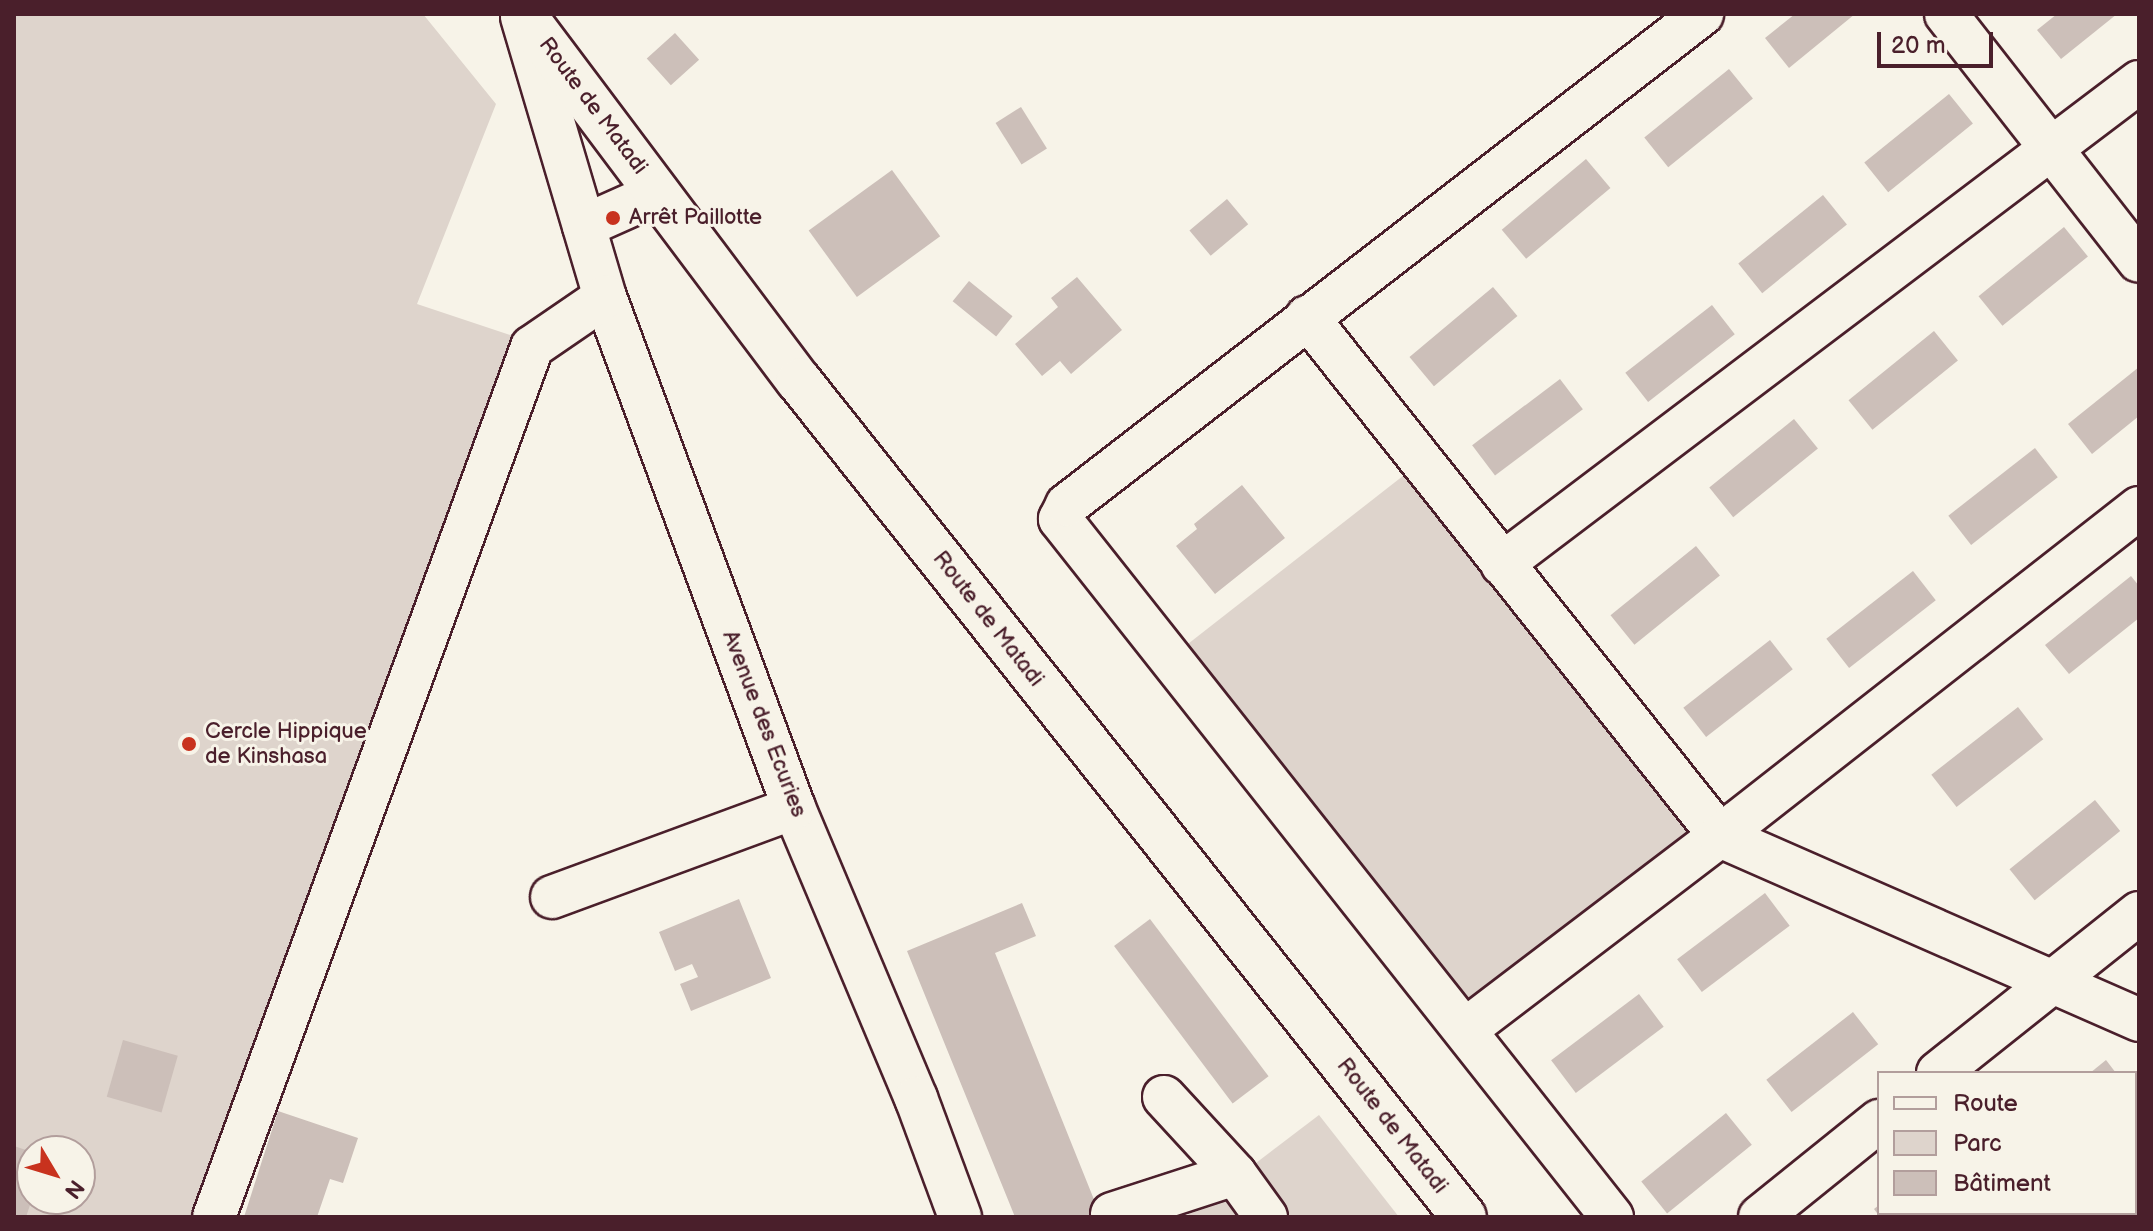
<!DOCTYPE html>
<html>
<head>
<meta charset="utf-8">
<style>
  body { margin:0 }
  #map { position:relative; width:2153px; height:1231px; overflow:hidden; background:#f7f3e8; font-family:"Balsamiq Sans",sans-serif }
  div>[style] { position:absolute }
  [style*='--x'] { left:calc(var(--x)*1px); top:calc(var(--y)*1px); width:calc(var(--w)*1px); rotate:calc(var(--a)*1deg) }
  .green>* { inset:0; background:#ded4cc; transform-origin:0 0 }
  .building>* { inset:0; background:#ccbfb9; transform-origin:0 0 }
  .roads { filter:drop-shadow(2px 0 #4a1f2b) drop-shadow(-2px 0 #4a1f2b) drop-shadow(0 2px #4a1f2b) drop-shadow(0 -2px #4a1f2b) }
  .minor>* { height:42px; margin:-21px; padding:0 21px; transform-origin:21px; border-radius:21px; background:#f7f3e8 }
  .major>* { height:44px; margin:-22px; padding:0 22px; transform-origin:22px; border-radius:22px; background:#f7f3e8 }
  .dots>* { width:22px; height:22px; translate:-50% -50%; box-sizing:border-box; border:4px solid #f7f3e8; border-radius:50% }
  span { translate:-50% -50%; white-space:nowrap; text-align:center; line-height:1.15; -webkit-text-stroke:6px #f7f3e8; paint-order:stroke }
  .street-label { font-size:22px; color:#4a1f2b }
  .poi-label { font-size:22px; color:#4a1f2b }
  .left { translate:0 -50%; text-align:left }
  .frame { position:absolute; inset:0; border:16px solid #4a1f2b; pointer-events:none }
  .legend { position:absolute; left:1877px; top:1071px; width:260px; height:144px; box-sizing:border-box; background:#f7f3e8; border:2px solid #b29e9c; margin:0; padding:10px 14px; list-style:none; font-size:24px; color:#4a1f2b }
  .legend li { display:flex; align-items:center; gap:16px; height:40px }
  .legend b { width:40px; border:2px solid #b29e9c }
  .north { position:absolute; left:16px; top:1135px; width:80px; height:80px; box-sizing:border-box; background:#f7f3e8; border:2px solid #b29e9c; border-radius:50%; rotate:128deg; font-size:22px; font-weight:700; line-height:32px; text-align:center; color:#4a1f2b }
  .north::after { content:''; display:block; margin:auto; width:28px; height:36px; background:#c8321e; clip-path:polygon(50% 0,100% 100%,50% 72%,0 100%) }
  .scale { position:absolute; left:1877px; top:32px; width:116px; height:36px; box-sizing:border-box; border:4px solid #4a1f2b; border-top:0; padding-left:10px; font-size:24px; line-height:28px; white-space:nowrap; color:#4a1f2b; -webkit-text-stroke:6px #f7f3e8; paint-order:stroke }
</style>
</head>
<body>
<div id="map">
  <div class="green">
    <i style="clip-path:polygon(evenodd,14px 14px,423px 14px,496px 104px,417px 304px,513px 336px,193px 1217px,14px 1217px,14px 14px,32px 1151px,80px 1151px,80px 1199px,32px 1199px,32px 1151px)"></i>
    <i style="left:1408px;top:472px;width:457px;height:283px;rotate:52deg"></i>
    <i style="clip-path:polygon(1319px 1115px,1399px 1217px,1185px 1217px)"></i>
  </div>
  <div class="building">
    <i style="clip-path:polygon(1795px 14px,1855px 14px,1789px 68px,1765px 38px)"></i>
    <i style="clip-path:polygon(2057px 14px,2117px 14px,2061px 59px,2037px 30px)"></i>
    <i style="left:675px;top:33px;width:36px;height:38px;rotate:48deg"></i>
    <i style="left:1729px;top:69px;width:38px;height:109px;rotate:51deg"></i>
    <i style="left:1949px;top:94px;width:38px;height:109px;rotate:51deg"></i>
    <i style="left:1021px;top:107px;width:49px;height:30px;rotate:58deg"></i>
    <i style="left:1586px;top:159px;width:38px;height:110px;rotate:50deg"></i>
    <i style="left:892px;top:170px;width:82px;height:103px;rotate:54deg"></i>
    <i style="left:1823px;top:195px;width:38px;height:109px;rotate:51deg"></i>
    <i style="left:1227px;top:199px;width:33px;height:49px;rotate:50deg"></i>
    <i style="left:2064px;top:227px;width:38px;height:110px;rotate:51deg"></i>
    <i style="clip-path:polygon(1077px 277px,1122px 330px,1071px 374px,1060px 361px,1042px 376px,1015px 344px,1058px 307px,1051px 298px)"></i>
    <i style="left:969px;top:281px;width:56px;height:26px;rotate:39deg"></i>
    <i style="left:1493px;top:287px;width:38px;height:109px;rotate:50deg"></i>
    <i style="left:1712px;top:305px;width:37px;height:110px;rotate:52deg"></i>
    <i style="left:1934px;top:331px;width:38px;height:110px;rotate:51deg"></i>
    <i style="clip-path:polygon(2139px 367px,2139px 416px,2092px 454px,2068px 424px)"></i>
    <i style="left:1560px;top:379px;width:38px;height:110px;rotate:53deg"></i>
    <i style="left:1794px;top:419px;width:38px;height:109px;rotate:51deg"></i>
    <i style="left:2035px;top:448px;width:37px;height:110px;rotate:52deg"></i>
    <i style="clip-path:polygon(1242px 485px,1285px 538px,1215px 594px,1176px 546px,1197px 529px,1194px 524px)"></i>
    <i style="left:1696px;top:546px;width:38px;height:110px;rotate:51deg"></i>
    <i style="left:1913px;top:571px;width:37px;height:110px;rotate:52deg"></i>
    <i style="clip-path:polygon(2131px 576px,2139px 586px,2139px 618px,2069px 674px,2045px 645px)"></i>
    <i style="left:1770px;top:640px;width:37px;height:110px;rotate:52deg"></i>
    <i style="left:2018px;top:707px;width:41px;height:110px;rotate:52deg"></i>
    <i style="left:2095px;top:800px;width:40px;height:110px;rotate:51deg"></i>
    <i style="left:1765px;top:893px;width:41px;height:110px;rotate:53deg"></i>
    <i style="clip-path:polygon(739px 899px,771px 978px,691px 1011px,680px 984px,698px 977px,692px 964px,675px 971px,659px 932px)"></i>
    <i style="clip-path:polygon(1022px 903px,1036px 936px,995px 953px,1101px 1217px,1015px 1217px,907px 951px)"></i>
    <i style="left:1150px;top:919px;width:197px;height:45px;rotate:53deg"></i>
    <i style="left:1639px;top:994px;width:41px;height:110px;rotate:53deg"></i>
    <i style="left:1853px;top:1012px;width:41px;height:110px;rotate:52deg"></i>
    <i style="left:123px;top:1040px;width:57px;height:59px;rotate:16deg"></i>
    <i style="clip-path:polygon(2106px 1060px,2116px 1073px,2090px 1073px)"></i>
    <i style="clip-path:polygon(278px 1111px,358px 1138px,343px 1183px,330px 1179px,317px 1217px,244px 1217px)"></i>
    <i style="left:1726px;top:1113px;width:41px;height:109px;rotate:51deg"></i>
    <i style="clip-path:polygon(14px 1146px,32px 1152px,32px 1199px,26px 1217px,14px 1217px)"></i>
    <i style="clip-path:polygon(2139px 1192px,2139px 1217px,2108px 1217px,2113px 1213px,2135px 1213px,2135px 1195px)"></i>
    <i style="clip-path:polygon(1879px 1205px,1879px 1213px,1929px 1213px,1924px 1217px,1880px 1217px,1874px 1209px)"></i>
  </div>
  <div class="roads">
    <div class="minor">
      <i style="--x:1946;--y:14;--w:313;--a:52"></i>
      <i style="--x:522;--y:17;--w:292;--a:73.5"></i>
      <i style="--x:605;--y:297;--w:545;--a:69.7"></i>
      <i style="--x:794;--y:808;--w:315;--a:67.2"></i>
      <i style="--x:916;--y:1098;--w:127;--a:69.7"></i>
      <i style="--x:584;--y:226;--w:81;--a:-24"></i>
      <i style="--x:1307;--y:317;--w:663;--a:51.49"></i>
      <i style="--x:1720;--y:836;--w:458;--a:23.7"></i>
      <i style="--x:1502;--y:564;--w:799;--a:-37.11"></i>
      <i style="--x:552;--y:897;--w:258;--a:-20.2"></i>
      <i style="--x:1465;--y:1030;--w:320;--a:-37.3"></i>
      <i style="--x:1720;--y:836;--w:532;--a:-38.05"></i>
      <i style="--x:1938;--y:1073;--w:257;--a:-38.5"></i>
      <i style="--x:1164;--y:1097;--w:105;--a:47.3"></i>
      <i style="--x:1112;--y:1214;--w:129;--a:-18"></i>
      <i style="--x:1235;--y:1174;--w:53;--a:54.2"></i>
      <i style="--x:214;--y:1217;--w:926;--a:-69.92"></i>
      <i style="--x:532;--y:347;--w:88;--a:-34.4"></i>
      <i style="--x:1612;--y:1217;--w:890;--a:-128.34"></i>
      <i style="--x:1060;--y:519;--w:16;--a:-63"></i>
      <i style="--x:1067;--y:505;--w:803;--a:-37.71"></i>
      <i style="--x:1760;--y:1217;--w:153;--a:-38.9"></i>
    </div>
    <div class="major">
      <i style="--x:523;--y:14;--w:459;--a:53.1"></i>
      <i style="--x:799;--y:381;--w:1068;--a:51.5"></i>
    </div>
  </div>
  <div class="dots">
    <i style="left:613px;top:218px;background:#c8321e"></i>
    <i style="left:189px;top:744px;background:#c8321e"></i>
  </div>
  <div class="street-label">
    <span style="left:593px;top:106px;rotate:53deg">Route de Matadi</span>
    <span style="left:988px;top:619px;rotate:52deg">Route de Matadi</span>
    <span style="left:764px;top:724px;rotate:69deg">Avenue des Ecuries</span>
    <span style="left:1392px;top:1126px;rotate:52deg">Route de Matadi</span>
  </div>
  <div class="poi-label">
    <span class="left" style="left:629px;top:218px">Arrêt Paillotte</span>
    <span class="left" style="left:205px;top:744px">Cercle Hippique<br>de Kinshasa</span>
  </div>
  <div class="frame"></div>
  <ul class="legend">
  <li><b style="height:10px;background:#f7f3e8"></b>Route</li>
  <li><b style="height:22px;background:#ded4cc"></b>Parc</li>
  <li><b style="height:22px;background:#ccbfb9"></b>Bâtiment</li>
  </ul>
  <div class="north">N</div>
  <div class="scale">20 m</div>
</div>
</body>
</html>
